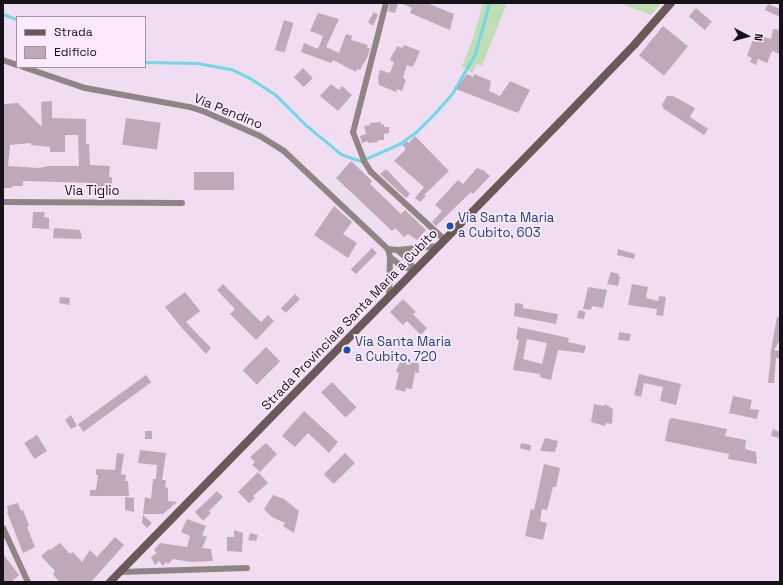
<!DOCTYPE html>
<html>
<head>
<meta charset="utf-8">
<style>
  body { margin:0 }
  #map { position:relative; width:783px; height:585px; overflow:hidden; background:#f0ddf1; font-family:"Space Grotesk",sans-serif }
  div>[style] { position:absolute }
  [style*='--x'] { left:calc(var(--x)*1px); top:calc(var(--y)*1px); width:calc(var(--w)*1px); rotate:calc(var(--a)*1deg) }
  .green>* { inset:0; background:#c0ddb4 }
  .stream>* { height:2.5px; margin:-1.25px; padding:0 1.25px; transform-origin:1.25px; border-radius:1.25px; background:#70d8e7 }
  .building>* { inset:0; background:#bfa8b7; transform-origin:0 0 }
  .minor>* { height:6px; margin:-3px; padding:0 3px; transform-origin:3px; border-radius:3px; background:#918583 }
  .secondary>* { height:8px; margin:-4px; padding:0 4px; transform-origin:4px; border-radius:4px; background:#6a5956 }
  .dots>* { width:11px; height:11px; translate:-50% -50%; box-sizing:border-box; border:2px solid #fdeafe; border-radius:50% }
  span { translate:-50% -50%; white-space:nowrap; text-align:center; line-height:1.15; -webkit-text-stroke:3.5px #fdeafe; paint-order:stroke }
  .street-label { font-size:13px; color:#171118 }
  .transit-label { font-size:13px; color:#164399 }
  .left { translate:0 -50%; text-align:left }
  .frame { position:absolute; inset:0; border:4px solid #171118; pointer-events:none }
  .legend { position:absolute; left:16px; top:16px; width:130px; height:52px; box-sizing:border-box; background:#fdeafe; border:1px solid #a193a2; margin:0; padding:5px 7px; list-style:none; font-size:12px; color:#171118 }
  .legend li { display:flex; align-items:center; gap:8px; height:20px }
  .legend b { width:20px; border:1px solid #a193a2 }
  .north { position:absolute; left:727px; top:16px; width:40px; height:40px; -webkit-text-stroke:3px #fdeafe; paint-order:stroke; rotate:96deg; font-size:11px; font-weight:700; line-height:16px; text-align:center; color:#171118 }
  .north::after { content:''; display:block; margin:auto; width:14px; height:18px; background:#171118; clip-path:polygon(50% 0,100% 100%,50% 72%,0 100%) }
</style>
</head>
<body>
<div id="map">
  <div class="green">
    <i style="clip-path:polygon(483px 3px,507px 3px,482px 66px,477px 64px,472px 73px,462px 66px,472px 41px)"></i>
    <i style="clip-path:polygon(619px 3px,661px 3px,651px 15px)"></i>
  </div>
  <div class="stream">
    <i style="--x:3;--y:14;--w:15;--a:20"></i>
    <i style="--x:145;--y:62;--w:52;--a:1.1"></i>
    <i style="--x:197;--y:63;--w:35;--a:10"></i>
    <i style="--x:231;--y:69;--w:21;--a:25"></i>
    <i style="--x:250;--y:78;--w:31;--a:33"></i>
    <i style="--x:276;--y:95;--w:42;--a:45"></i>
    <i style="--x:306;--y:125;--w:45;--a:39.6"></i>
    <i style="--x:341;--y:154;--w:21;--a:19"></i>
    <i style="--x:361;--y:161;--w:42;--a:-24.1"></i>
    <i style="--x:399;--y:144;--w:21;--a:-35"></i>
    <i style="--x:416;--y:132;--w:27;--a:-45"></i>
    <i style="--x:435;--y:113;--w:28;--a:-49"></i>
    <i style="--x:453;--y:92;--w:44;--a:-59.9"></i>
    <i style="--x:475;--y:54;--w:53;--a:-74.6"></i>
  </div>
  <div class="building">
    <i style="clip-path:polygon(390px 3px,398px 3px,395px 13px,388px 11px)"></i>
    <i style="clip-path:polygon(401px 3px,427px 3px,454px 14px,450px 30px,410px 13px,412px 8px)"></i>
    <i style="clip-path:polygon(768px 4px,780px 9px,780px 17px,765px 10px)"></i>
    <i style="left:696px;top:8px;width:21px;height:11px;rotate:41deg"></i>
    <i style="clip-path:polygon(374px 12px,378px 15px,373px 26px,368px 22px)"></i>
    <i style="clip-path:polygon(318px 13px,339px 19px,326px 47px,339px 53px,346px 34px,352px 36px,351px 40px,368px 45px,367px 48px,370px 48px,368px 56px,360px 70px,357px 69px,356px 72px,333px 60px,331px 63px,301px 52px,304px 43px,318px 49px,323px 36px,310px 31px)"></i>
    <i style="left:284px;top:20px;width:10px;height:31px;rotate:17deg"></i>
    <i style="left:663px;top:26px;width:32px;height:38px;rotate:39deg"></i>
    <i style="clip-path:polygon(773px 29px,780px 30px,780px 54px,772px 51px,767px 63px,758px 59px,756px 65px,750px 62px,752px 58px,747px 56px,755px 34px,771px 39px)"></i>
    <i style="clip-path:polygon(404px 45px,420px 51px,414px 65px,413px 65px,412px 67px,407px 65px,403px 78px,406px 80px,402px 91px,397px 89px,396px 92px,379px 85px,378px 77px,380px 70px,390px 73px,394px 62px,390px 60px,394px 51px,395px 52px,397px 46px,403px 48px)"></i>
    <i style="left:303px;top:68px;width:14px;height:13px;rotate:45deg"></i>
    <i style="clip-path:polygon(467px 74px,473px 77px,474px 74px,491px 81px,489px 91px,500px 96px,510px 81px,530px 90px,518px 113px,456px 89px)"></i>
    <i style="clip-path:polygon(331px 84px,339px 90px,342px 86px,352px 95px,338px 111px,320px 96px)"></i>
    <i style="clip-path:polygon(667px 96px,673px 96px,695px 108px,690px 117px,708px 129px,704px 135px,664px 109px,662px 105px)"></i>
    <i style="clip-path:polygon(evenodd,52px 101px,52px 118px,86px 119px,86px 144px,89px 144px,90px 165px,110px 166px,109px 177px,112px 177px,112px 186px,107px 186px,107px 190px,94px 189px,94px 183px,23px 181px,23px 186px,12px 186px,12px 188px,3px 188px,4px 104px,18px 103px,42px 127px,41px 102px,52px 101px,65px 135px,78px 135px,79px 166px,49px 166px,39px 168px,8px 166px,10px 145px,31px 143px,31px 145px,50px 147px,50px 152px,65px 152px,65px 135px)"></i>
    <i style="left:126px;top:118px;width:35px;height:27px;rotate:8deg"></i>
    <i style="clip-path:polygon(381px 122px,381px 125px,384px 124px,384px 127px,389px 127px,389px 133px,384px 134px,384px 140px,378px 140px,378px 142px,368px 143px,368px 141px,362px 143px,360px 136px,366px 134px,364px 126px,370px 125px,370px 123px)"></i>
    <i style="clip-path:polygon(415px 136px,449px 171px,424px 195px,426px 196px,420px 202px,415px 198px,424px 187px,394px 161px,406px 149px,402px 145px,407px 141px,409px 143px)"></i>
    <i style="clip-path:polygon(351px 161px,372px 181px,370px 184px,401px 214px,405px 210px,426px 230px,417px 240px,408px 234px,404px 237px,395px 228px,392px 231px,336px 178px)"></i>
    <i style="clip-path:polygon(477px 168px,483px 170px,490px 176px,473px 194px,471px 192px,436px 226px,432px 222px,442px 211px,435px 205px,458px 180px,463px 184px)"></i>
    <i style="clip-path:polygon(386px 169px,410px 194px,406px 198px,380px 174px)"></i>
    <i style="left:234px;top:172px;width:18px;height:40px;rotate:90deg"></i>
    <i style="clip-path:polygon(334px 206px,352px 222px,343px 234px,357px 243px,348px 258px,314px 235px)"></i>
    <i style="clip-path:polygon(33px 212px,45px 212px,44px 217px,49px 218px,49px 229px,32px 228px)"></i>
    <i style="clip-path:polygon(54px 228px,80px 230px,82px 239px,53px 238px)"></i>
    <i style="left:372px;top:248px;width:7px;height:30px;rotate:45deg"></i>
    <i style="clip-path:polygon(618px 249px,635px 254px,634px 259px,617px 255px)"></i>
    <i style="clip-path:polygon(611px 272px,619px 274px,618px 276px,620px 277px,618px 286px,607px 284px)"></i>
    <i style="clip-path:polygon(223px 284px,261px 322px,268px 315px,274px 321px,256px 340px,230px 314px,235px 309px,217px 290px)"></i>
    <i style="clip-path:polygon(632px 284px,648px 287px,646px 298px,658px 301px,659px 296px,666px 297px,663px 316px,656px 315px,657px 309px,628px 305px)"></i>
    <i style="clip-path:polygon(588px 287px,607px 290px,603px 308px,592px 306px,591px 310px,583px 309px)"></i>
    <i style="clip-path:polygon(185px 292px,200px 311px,186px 322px,211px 348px,206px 354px,182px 328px,165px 307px)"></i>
    <i style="left:295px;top:294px;width:7px;height:20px;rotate:45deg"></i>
    <i style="clip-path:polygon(60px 297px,70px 298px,69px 305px,59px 303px)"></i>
    <i style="clip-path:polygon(403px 299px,416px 312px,413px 314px,427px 328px,421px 335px,407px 321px,403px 325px,390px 312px)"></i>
    <i style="clip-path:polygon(515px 303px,523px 304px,523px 308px,558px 314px,556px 324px,514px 316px)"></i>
    <i style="left:579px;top:310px;width:7px;height:8px;rotate:16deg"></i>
    <i style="clip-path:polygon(777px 317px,780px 318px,780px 340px,774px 350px,780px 351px,780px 358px,776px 358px,774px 383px,768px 383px,771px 355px,770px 356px)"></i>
    <i style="clip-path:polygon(evenodd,518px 327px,569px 338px,568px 342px,586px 346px,584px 353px,558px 350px,551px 380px,540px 377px,540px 374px,513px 370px,519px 340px,516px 339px,518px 327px,527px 339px,547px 343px,542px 364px,523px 359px,527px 339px)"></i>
    <i style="clip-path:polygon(619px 332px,631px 334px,629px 341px,618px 340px)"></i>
    <i style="left:266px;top:347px;width:20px;height:33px;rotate:45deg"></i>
    <i style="clip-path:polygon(404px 359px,410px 361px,409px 363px,418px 362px,419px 366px,419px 373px,415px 372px,412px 389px,406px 388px,405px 392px,395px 389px,399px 373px,396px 372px,400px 361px,403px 362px)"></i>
    <i style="clip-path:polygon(639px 374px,681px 384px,676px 405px,660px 401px,663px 387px,644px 383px,641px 397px,634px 395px)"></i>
    <i style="left:146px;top:375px;width:9px;height:84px;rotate:54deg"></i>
    <i style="left:332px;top:382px;width:35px;height:15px;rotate:46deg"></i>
    <i style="clip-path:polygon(733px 396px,752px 400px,750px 409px,759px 410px,757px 419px,729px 413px)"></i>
    <i style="clip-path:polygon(594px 404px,604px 406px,605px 404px,613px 409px,612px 424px,606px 423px,605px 426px,591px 422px)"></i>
    <i style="clip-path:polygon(304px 411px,338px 442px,329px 453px,308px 433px,295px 447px,282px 436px)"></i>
    <i style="clip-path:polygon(71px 415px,77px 426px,71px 429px,65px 420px)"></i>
    <i style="clip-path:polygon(672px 418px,727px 429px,725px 436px,746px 440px,745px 449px,756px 452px,757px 464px,728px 459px,729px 454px,665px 441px,669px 420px)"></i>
    <i style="clip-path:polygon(773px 429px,780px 432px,780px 438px,771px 436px)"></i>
    <i style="left:145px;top:431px;width:7px;height:8px"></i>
    <i style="left:37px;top:435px;width:19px;height:15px;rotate:58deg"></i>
    <i style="clip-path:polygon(545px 438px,558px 441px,555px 452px,540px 451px)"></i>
    <i style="clip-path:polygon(266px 443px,277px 454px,260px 472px,252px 465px,255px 462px,250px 457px)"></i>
    <i style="clip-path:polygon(521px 443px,531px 445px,530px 451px,520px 448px)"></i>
    <i style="clip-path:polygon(140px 450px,166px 453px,162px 480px,166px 480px,165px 487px,168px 488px,168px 501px,177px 502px,163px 514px,143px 514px,145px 497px,151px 499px,153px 479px,156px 479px,157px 465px,138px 463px)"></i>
    <i style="clip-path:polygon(117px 453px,124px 454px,121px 474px,126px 475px,125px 481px,128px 481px,129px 496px,90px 496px,90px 490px,96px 490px,98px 475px,96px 475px,96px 469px,115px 470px)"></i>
    <i style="left:345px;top:453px;width:14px;height:30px;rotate:45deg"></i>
    <i style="clip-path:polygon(544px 464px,560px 468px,556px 487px,553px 487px,547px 510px,542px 509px,540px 521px,547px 523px,543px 540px,525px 536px,531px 509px,534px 510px)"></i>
    <i style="clip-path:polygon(258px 472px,268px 483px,253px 496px,255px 498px,249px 503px,238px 492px)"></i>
    <i style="clip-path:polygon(217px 491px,223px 497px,209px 511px,211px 513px,203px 521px,195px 512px)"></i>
    <i style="clip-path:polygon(273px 495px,284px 499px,299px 511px,294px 533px,283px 526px,285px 523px,272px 517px,264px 509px)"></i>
    <i style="clip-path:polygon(125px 497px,134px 498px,134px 512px,125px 510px)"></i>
    <i style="clip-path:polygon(18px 503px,21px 511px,23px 510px,29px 526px,27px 527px,35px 547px,23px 553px,7px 512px,8px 511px,7px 506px)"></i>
    <i style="clip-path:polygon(143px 515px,152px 523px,147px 528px,142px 523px)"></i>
    <i style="clip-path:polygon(187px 519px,206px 526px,202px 535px,207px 537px,202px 548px,211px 549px,213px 561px,191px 562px,173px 559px,168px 564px,166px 562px,163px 566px,159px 561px,155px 565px,151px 557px,157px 553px,154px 550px,160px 543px,187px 547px,190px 536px,181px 532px)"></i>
    <i style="clip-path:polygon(234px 530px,243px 533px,242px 552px,227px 551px,227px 537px,234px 537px)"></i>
    <i style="clip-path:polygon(250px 533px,258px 535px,256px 541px,248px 540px)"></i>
    <i style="clip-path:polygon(115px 537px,124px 545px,91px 582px,59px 582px,53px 574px,55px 571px,41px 556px,49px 549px,50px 550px,60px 543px,70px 554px,73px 552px,82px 562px,90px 550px,97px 557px)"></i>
    <i style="clip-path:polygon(3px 554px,19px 575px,11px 582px,3px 582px)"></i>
  </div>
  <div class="minor">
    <i style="--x:386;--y:3;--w:133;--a:104.3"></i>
    <i style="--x:353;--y:132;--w:31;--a:69"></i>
    <i style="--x:364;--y:161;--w:13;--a:58"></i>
    <i style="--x:371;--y:172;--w:100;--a:42.6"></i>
    <i style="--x:3;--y:60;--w:15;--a:20"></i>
    <i style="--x:23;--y:67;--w:65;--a:18.7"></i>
    <i style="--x:85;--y:88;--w:107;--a:10.3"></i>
    <i style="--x:190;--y:107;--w:16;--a:18"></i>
    <i style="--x:205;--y:112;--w:60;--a:23.6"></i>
    <i style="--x:260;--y:136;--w:28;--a:32"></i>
    <i style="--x:284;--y:151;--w:143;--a:43.3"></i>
    <i style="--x:388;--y:249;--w:8;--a:76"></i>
    <i style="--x:390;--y:257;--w:40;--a:91.4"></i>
    <i style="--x:3;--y:202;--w:179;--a:0.3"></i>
    <i style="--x:388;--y:249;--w:9;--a:6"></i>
    <i style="--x:397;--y:250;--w:42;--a:-5.4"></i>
    <i style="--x:397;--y:250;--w:14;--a:39"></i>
    <i style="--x:408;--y:259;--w:14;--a:60"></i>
    <i style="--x:390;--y:257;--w:13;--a:39"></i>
    <i style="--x:400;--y:265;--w:16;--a:22"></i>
    <i style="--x:3;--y:528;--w:60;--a:65.2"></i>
    <i style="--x:120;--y:572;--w:127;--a:-1.8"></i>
  </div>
  <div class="secondary">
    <i style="--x:110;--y:582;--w:644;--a:-45.63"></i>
    <i style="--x:560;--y:122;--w:108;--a:-46.1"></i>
    <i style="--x:635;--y:44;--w:55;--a:-48.7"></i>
  </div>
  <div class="dots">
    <i style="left:450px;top:226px;background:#1a4fb4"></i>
    <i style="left:347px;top:350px;background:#1a4fb4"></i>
  </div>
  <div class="street-label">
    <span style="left:228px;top:112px;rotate:22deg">Via Pendino</span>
    <span style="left:92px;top:191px">Via Tiglio</span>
    <span style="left:350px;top:320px;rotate:-46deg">Strada Provinciale Santa Maria a Cubito</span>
  </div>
  <div class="transit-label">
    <span class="left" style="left:458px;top:226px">Via Santa Maria<br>a Cubito, 603</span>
    <span class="left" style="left:355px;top:350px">Via Santa Maria<br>a Cubito, 720</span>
  </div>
  <div class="frame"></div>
  <ul class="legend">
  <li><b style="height:5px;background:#6a5956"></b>Strada</li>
  <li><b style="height:11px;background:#bfa8b7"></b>Edificio</li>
  </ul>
  <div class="north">N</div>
</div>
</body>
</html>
